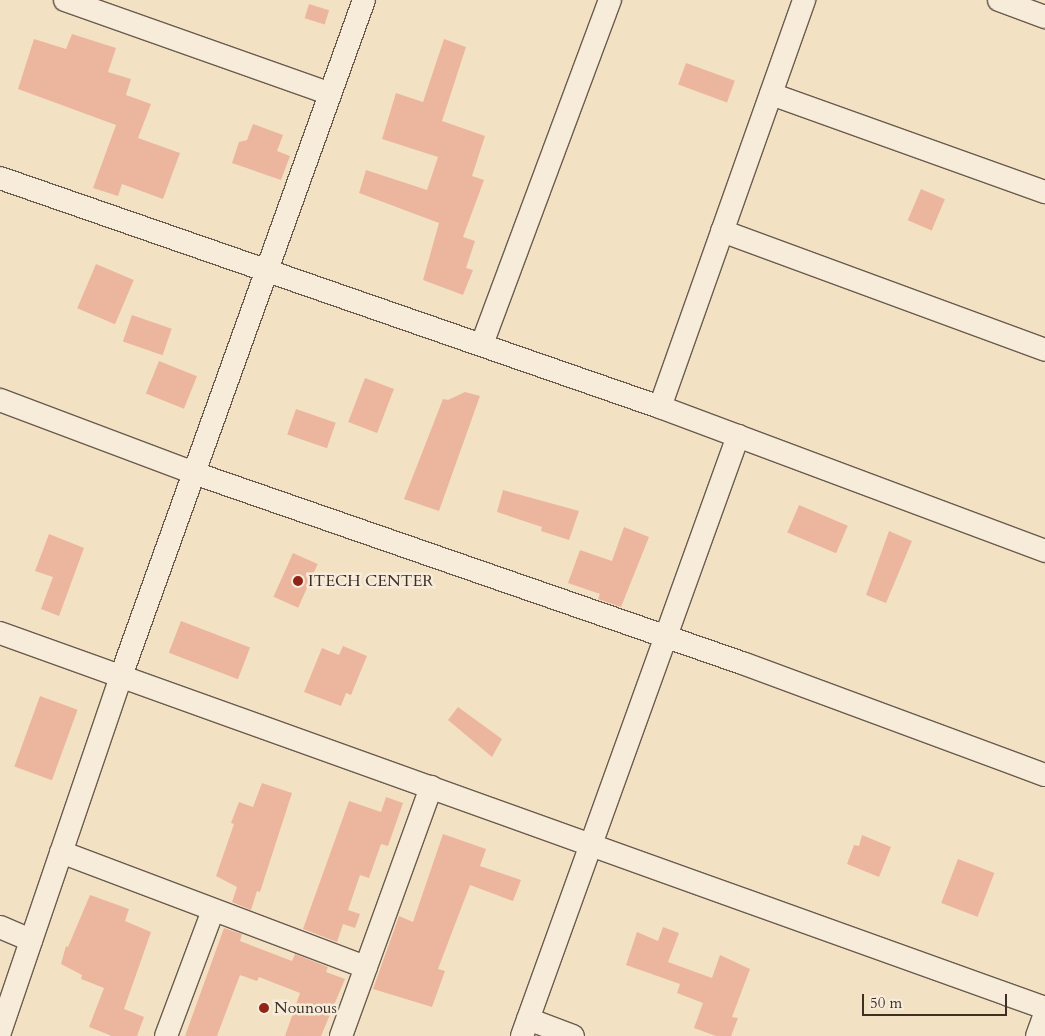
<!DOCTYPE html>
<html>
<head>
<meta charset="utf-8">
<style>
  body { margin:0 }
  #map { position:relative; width:1045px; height:1036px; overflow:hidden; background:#f3e1c4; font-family:Cardo,serif }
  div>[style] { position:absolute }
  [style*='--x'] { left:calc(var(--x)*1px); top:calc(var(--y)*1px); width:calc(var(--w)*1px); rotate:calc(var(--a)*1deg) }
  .building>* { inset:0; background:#ecb69e; transform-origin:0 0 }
  .roads { filter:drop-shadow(1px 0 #6a5c4f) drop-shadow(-1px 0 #6a5c4f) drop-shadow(0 1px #6a5c4f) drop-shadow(0 -1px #6a5c4f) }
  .street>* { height:22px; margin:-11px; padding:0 11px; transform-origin:11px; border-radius:11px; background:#f7ecd9 }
  .dots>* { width:14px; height:14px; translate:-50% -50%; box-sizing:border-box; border:2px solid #f7ecd9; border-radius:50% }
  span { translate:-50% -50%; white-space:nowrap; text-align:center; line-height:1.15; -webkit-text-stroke:5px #f7ecd9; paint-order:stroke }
  .poi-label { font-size:16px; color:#3d2f28 }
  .left { translate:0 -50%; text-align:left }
  .scale { position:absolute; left:862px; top:994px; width:145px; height:22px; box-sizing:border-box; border:2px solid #3d2f28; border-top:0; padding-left:6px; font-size:15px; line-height:18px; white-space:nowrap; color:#3d2f28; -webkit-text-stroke:4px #f7ecd9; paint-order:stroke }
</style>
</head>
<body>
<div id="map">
  <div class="building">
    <i style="left:309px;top:4px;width:21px;height:15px;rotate:17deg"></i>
    <i style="clip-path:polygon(72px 34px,116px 48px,108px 72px,131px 79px,126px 95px,151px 104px,138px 138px,180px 153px,163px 199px,122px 184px,118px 196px,93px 188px,116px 125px,18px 89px,34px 39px,66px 49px)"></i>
    <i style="clip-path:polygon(444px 39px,466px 47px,442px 121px,485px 136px,472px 176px,484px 180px,463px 237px,475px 241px,466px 268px,473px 270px,463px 295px,423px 280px,439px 223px,359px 193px,366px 170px,427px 190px,438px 157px,382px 139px,396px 93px,423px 102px)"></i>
    <i style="left:686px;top:63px;width:52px;height:23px;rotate:20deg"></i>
    <i style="clip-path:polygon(253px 124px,283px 135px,277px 151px,290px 156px,281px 180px,232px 163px,239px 142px,247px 140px)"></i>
    <i style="left:921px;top:189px;width:26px;height:34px;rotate:23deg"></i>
    <i style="left:96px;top:264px;width:41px;height:48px;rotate:23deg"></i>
    <i style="left:132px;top:315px;width:42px;height:28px;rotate:19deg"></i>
    <i style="left:159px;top:361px;width:41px;height:35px;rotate:22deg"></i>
    <i style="left:365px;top:378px;width:31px;height:47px;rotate:21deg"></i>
    <i style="clip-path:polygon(465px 392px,480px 396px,439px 511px,404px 499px,443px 399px,448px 400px)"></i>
    <i style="left:296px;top:409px;width:42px;height:27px;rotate:19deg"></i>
    <i style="clip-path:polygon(503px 490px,579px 511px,569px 540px,541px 531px,542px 527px,497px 512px)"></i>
    <i style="left:799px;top:505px;width:53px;height:30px;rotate:23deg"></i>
    <i style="clip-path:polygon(624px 527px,649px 537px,621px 607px,598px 599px,600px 594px,568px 583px,580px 550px,612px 561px)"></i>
    <i style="clip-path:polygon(889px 531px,912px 541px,886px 603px,866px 595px)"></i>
    <i style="clip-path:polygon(49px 534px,84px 548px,59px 616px,41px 609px,53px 577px,35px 571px)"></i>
    <i style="left:293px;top:553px;width:27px;height:48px;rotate:24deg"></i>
    <i style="left:181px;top:621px;width:74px;height:34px;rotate:21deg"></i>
    <i style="clip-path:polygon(343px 646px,367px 656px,351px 695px,346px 693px,341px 706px,304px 692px,322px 648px,339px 655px)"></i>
    <i style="left:40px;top:696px;width:40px;height:75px;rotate:20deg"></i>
    <i style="clip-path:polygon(458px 707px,502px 739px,492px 757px,448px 720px)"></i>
    <i style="clip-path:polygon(262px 783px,292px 793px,260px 892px,257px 891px,251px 910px,232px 902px,237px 887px,216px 876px,234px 824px,231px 823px,239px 802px,253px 807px)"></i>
    <i style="clip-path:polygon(386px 797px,403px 803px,388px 846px,381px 844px,369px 878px,360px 875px,348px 910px,360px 914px,355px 928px,343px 924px,337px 942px,303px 929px,349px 801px,381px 812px)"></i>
    <i style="clip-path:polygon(443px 834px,486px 849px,480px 866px,521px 880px,513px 901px,470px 885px,438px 969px,445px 971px,432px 1007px,373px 989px,399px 916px,413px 922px)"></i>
    <i style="clip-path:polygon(862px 835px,891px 847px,879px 877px,847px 864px,854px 845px,859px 846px)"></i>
    <i style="left:958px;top:859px;width:39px;height:47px;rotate:21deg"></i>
    <i style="clip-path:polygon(90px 895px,129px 909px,125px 921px,151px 932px,124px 1009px,144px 1017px,137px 1036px,112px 1036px,89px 1027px,104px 988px,81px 979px,82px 975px,61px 964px,66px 946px,68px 947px)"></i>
    <i style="clip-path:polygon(663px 927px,679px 933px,668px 962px,712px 978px,720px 955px,750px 969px,732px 1017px,738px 1018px,731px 1036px,716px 1036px,694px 1028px,703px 1003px,677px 993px,680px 984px,626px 965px,637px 932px,658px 941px)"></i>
    <i style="clip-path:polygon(224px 928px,242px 934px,240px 941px,292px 961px,295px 954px,328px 967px,326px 972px,345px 979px,321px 1036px,285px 1036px,300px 993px,259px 977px,257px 981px,240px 975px,217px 1036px,185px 1036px)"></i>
  </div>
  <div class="roads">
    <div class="street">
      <i style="--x:65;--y:0;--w:281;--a:19.5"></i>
      <i style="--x:999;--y:0;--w:49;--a:20.3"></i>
      <i style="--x:771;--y:94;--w:291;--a:19.7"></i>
      <i style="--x:0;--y:178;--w:699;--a:19.14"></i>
      <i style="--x:660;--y:407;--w:411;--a:20.5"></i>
      <i style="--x:722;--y:231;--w:344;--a:20.2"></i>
      <i style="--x:482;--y:344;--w:367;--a:-69.6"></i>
      <i style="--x:0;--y:400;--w:207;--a:20.6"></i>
      <i style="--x:194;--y:473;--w:580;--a:19.12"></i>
      <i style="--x:742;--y:663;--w:323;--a:20.3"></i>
      <i style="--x:660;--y:407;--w:432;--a:-70.5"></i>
      <i style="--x:0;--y:633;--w:1110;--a:19.74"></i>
      <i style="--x:61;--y:852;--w:326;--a:20.7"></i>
      <i style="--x:0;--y:927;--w:34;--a:23"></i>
      <i style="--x:528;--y:1019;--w:48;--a:20.7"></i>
      <i style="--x:0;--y:1032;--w:376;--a:-71.2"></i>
      <i style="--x:121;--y:676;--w:718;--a:-70.23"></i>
      <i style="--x:166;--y:1036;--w:134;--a:-69.5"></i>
      <i style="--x:341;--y:1036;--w:265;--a:-70.1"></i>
      <i style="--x:522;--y:1036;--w:638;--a:-70.2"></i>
      <i style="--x:1037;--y:1036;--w:23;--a:-70"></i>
    </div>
  </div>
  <div class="dots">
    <i style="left:298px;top:581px;background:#8f2418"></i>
    <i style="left:264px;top:1008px;background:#8f2418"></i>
  </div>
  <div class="poi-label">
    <span class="left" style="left:308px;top:581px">ITECH CENTER</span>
    <span class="left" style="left:274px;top:1008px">Nounous</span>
  </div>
  <div class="scale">50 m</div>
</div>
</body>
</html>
